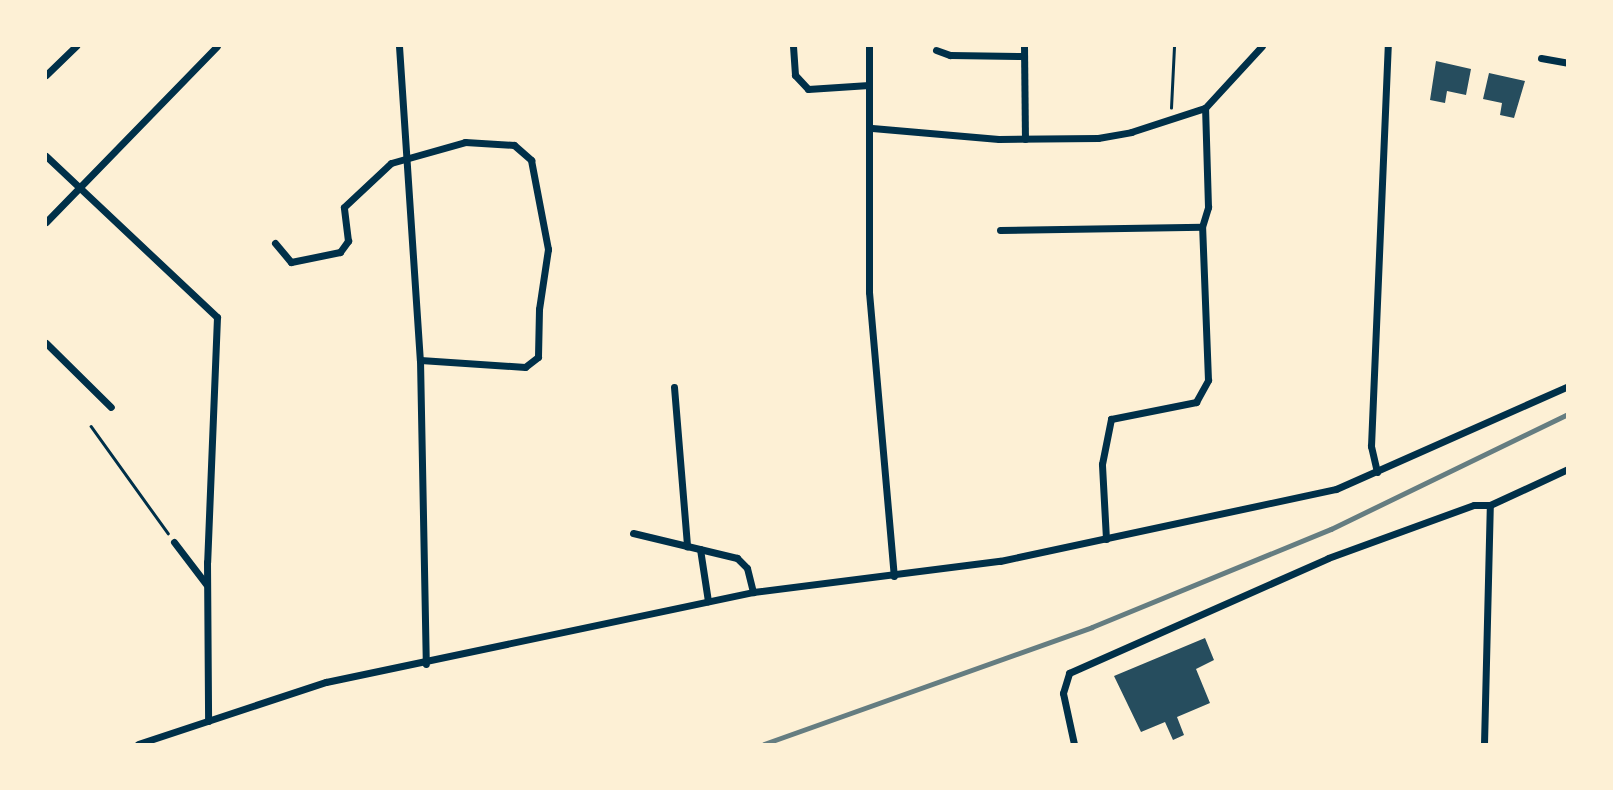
<!DOCTYPE html>
<html>
<head>
<meta charset="utf-8">
<style>
  body { margin:0 }
  #map { position:relative; width:1613px; height:790px; overflow:hidden; background:#fdf0d5; font-family:"Roboto Condensed",sans-serif }
  div>[style] { position:absolute }
  [style*='--x'] { left:calc(var(--x)*1px); top:calc(var(--y)*1px); width:calc(var(--w)*1px); rotate:calc(var(--a)*1deg) }
  .building>* { inset:0; background:#264d5e }
  .path>* { height:2.5px; margin:-1.25px; padding:0 1.25px; transform-origin:1.25px; border-radius:1.25px; background:#003049 }
  .minor>* { height:7px; margin:-3.5px; padding:0 3.5px; transform-origin:3.5px; border-radius:3.5px; background:#003049 }
  .rail>* { height:4.5px; margin:-2.25px; padding:0 2.25px; transform-origin:2.25px; border-radius:2.25px; background:#657d81 }
  span { translate:-50% -50%; white-space:nowrap; text-align:center; line-height:1.15; -webkit-text-stroke:5px #fdf0d5; paint-order:stroke }
  .frame { position:absolute; inset:0; border:47px solid #fdf0d5; pointer-events:none }
</style>
</head>
<body>
<div id="map">
  <div class="building">
    <i style="clip-path:polygon(1436px 61px,1471px 69px,1466px 95px,1447px 91px,1445px 103px,1430px 100px)"></i>
    <i style="clip-path:polygon(1489px 73px,1525px 81px,1514px 118px,1500px 115px,1502px 103px,1483px 99px)"></i>
    <i style="clip-path:polygon(1205px 638px,1214px 660px,1196px 669px,1210px 703px,1177px 717px,1184px 735px,1173px 740px,1165px 722px,1141px 732px,1114px 676px)"></i>
  </div>
  <div class="path">
    <i style="--x:1171;--y:108;--w:62;--a:-87.2"></i>
    <i style="--x:91;--y:426;--w:132;--a:54.3"></i>
  </div>
  <div class="minor">
    <i style="--x:399;--y:46;--w:315;--a:86.2"></i>
    <i style="--x:420;--y:360;--w:304;--a:88.9"></i>
    <i style="--x:793;--y:46;--w:29;--a:86"></i>
    <i style="--x:795;--y:75;--w:19;--a:47"></i>
    <i style="--x:808;--y:89;--w:61;--a:-3.8"></i>
    <i style="--x:869;--y:46;--w:246;--a:90"></i>
    <i style="--x:869;--y:292;--w:285;--a:85"></i>
    <i style="--x:1024;--y:46;--w:93;--a:89.4"></i>
    <i style="--x:936;--y:50;--w:15;--a:20"></i>
    <i style="--x:950;--y:55;--w:74;--a:0.8"></i>
    <i style="--x:1541;--y:58;--w:27;--a:10"></i>
    <i style="--x:46;--y:75;--w:42;--a:-44"></i>
    <i style="--x:872;--y:128;--w:127;--a:5"></i>
    <i style="--x:999;--y:139;--w:99;--a:-0.6"></i>
    <i style="--x:1098;--y:138;--w:34;--a:-10"></i>
    <i style="--x:1131;--y:132;--w:78;--a:-18"></i>
    <i style="--x:1205;--y:108;--w:84;--a:-47.4"></i>
    <i style="--x:46;--y:156;--w:235;--a:43.3"></i>
    <i style="--x:217;--y:317;--w:245;--a:92.3"></i>
    <i style="--x:207;--y:562;--w:159;--a:89.6"></i>
    <i style="--x:46;--y:222;--w:245;--a:-45.8"></i>
    <i style="--x:1000;--y:230;--w:202;--a:-0.9"></i>
    <i style="--x:275;--y:243;--w:25;--a:50"></i>
    <i style="--x:291;--y:262;--w:50;--a:-11.5"></i>
    <i style="--x:340;--y:252;--w:14;--a:-54"></i>
    <i style="--x:348;--y:241;--w:34;--a:-97"></i>
    <i style="--x:344;--y:207;--w:64;--a:-43.1"></i>
    <i style="--x:391;--y:163;--w:77;--a:-15.8"></i>
    <i style="--x:465;--y:142;--w:49;--a:3.5"></i>
    <i style="--x:514;--y:145;--w:23;--a:41"></i>
    <i style="--x:531;--y:160;--w:91;--a:79.2"></i>
    <i style="--x:548;--y:249;--w:61;--a:98.5"></i>
    <i style="--x:539;--y:309;--w:48;--a:91.2"></i>
    <i style="--x:538;--y:357;--w:16;--a:142"></i>
    <i style="--x:525;--y:367;--w:105;--a:-176.2"></i>
    <i style="--x:46;--y:343;--w:91;--a:44.6"></i>
    <i style="--x:674;--y:387;--w:160;--a:85.3"></i>
    <i style="--x:1377;--y:472;--w:27;--a:-103"></i>
    <i style="--x:1371;--y:446;--w:400;--a:-87.6"></i>
    <i style="--x:633;--y:533;--w:107;--a:13.5"></i>
    <i style="--x:737;--y:558;--w:14;--a:45"></i>
    <i style="--x:747;--y:568;--w:25;--a:76"></i>
    <i style="--x:1106;--y:539;--w:75;--a:-93.1"></i>
    <i style="--x:1102;--y:464;--w:46;--a:-78.7"></i>
    <i style="--x:1111;--y:419;--w:87;--a:-11.3"></i>
    <i style="--x:1196;--y:402;--w:25;--a:-61"></i>
    <i style="--x:1208;--y:380;--w:153;--a:-92.2"></i>
    <i style="--x:1202;--y:227;--w:21;--a:-73"></i>
    <i style="--x:1208;--y:207;--w:99;--a:-91.7"></i>
    <i style="--x:174;--y:542;--w:53;--a:52.7"></i>
    <i style="--x:700;--y:549;--w:53;--a:81.3"></i>
    <i style="--x:138;--y:744;--w:198;--a:-18.3"></i>
    <i style="--x:326;--y:682;--w:436;--a:-11.9"></i>
    <i style="--x:753;--y:592;--w:249;--a:-7.2"></i>
    <i style="--x:1000;--y:561;--w:344;--a:-12.1"></i>
    <i style="--x:1336;--y:489;--w:254;--a:-23.9"></i>
    <i style="--x:1074;--y:744;--w:52;--a:-102.2"></i>
    <i style="--x:1063;--y:693;--w:21;--a:-73"></i>
    <i style="--x:1069;--y:673;--w:283;--a:-23.9"></i>
    <i style="--x:1328;--y:558;--w:155;--a:-20"></i>
    <i style="--x:1474;--y:505;--w:16;--a:0"></i>
    <i style="--x:1484;--y:744;--w:239;--a:-88.6"></i>
    <i style="--x:1490;--y:505;--w:86;--a:-24.8"></i>
  </div>
  <div class="rail">
    <i style="--x:764;--y:744;--w:348;--a:-19.6"></i>
    <i style="--x:1092;--y:627;--w:258;--a:-22.3"></i>
    <i style="--x:1331;--y:529;--w:263;--a:-25.9"></i>
  </div>
  <div class="frame"></div>
</div>
</body>
</html>
